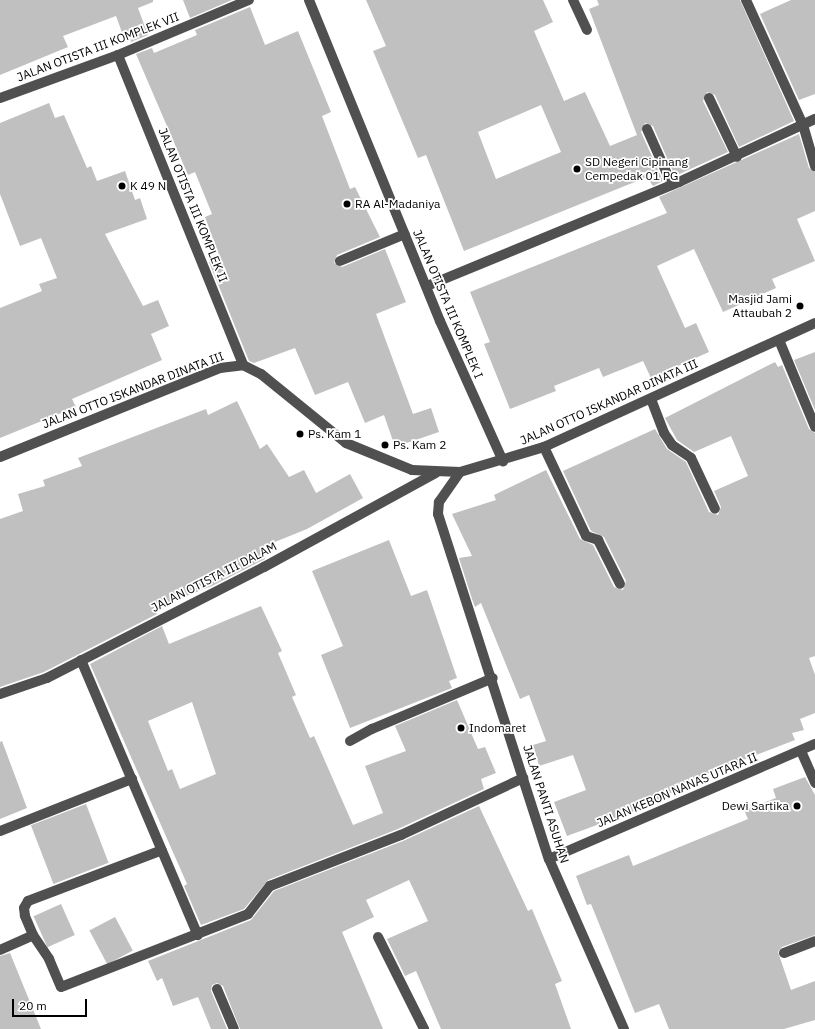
<!DOCTYPE html>
<html>
<head>
<meta charset="utf-8">
<style>
  body { margin:0 }
  #map { position:relative; width:815px; height:1029px; overflow:hidden; background:#fff; font-family:"IBM Plex Sans",sans-serif }
  div>[style] { position:absolute }
  [style*='--x'] { left:calc(var(--x)*1px); top:calc(var(--y)*1px); width:calc(var(--w)*1px); rotate:calc(var(--a)*1deg) }
  .building>* { inset:0; background:#c0c0c0; transform-origin:0 0 }
  .minor>* { height:10px; margin:-5px; padding:0 5px; transform-origin:5px; border-radius:5px; background:#505050 }
  .dots>* { width:11px; height:11px; translate:-50% -50%; box-sizing:border-box; border:2px solid #fff; border-radius:50% }
  span { translate:-50% -50%; white-space:nowrap; text-align:center; line-height:1.15; -webkit-text-stroke:3.5px #fff; paint-order:stroke }
  .street-label { font-size:12px; color:#000 }
  .poi-label { font-size:12px; color:#000 }
  .left { translate:0 -50%; text-align:left }
  .right { translate:-100% -50%; text-align:right }
  .scale { position:absolute; left:12px; top:999px; width:75px; height:18px; box-sizing:border-box; border:2px solid #000; border-top:0; padding-left:5px; font-size:12px; line-height:14px; white-space:nowrap; color:#000; -webkit-text-stroke:3px #fff; paint-order:stroke }
</style>
</head>
<body>
<div id="map">
  <div class="building">
    <i style="clip-path:polygon(0 0,153px 0,153px 2px,138px 8px,148px 35px,131px 42px,129px 37px,124px 38px,116px 16px,63px 36px,68px 47px,0 75px)"></i>
    <i style="clip-path:polygon(183px 0,232px 0,190px 18px)"></i>
    <i style="clip-path:polygon(evenodd,366px 0,543px 0,553px 22px,534px 31px,564px 101px,585px 92px,610px 146px,637px 135px,589px 9px,599px 5px,597px 0,740px 0,794px 121px,739px 147px,715px 95px,707px 92px,703px 101px,728px 152px,675px 176px,653px 126px,645px 123px,641px 132px,663px 181px,653px 186px,647px 177px,464px 251px,426px 155px,418px 158px,373px 51px,386px 46px,366px 0,541px 105px,561px 152px,496px 179px,478px 132px,541px 105px)"></i>
    <i style="clip-path:polygon(791px 0,815px 0,815px 94px,799px 100px,760px 14px)"></i>
    <i style="clip-path:polygon(250px 7px,265px 45px,298px 31px,331px 112px,322px 116px,350px 189px,355px 187px,380px 237px,337px 255px,334px 263px,342px 267px,385px 249px,406px 302px,376px 314px,413px 414px,431px 408px,439px 432px,395px 447px,384px 415px,365px 423px,348px 382px,315px 395px,295px 348px,254px 363px,249px 361px,209px 262px,220px 258px,205px 217px,212px 214px,195px 172px,188px 175px,136px 54px,152px 48px,154px 53px,197px 35px,195px 30px)"></i>
    <i style="clip-path:polygon(49px 103px,55px 118px,64px 115px,87px 168px,91px 166px,97px 181px,125px 171px,135px 200px,140px 198px,147px 219px,105px 234px,143px 306px,158px 300px,169px 326px,151px 334px,162px 360px,72px 399px,76px 407px,0 438px,0 308px,42px 291px,39px 284px,57px 278px,41px 238px,20px 246px,0 194px,0 123px)"></i>
    <i style="clip-path:polygon(799px 134px,809px 168px,815px 172px,815px 211px,797px 219px,815px 261px,772px 279px,776px 288px,723px 312px,694px 249px,657px 266px,685px 328px,696px 323px,709px 352px,651px 378px,643px 361px,603px 377px,599px 368px,554px 386px,556px 391px,510px 409px,484px 344px,490px 342px,470px 292px,667px 213px,659px 197px)"></i>
    <i style="clip-path:polygon(815px 352px,815px 410px,794px 360px)"></i>
    <i style="clip-path:polygon(775px 362px,778px 367px,782px 365px,809px 429px,815px 433px,815px 656px,809px 658px,815px 675px,815px 713px,800px 719px,804px 730px,792px 733px,795px 740px,675px 786px,677px 791px,661px 796px,662px 801px,567px 836px,554px 802px,586px 790px,573px 755px,539px 766px,533px 745px,546px 741px,529px 695px,520px 699px,481px 603px,475px 607px,472px 599px,459px 558px,472px 556px,452px 514px,496px 500px,494px 495px,546px 470px,580px 539px,593px 545px,614px 587px,623px 590px,626px 581px,604px 537px,591px 531px,563px 471px,655px 429px,667px 449px,686px 462px,709px 512px,718px 515px,721px 507px,714px 491px,748px 476px,731px 436px,694px 452px,677px 440px,665px 418px)"></i>
    <i style="clip-path:polygon(237px 401px,260px 449px,267px 444px,289px 477px,304px 470px,316px 493px,350px 474px,363px 498px,307px 529px,260px 548px,265px 559px,261px 561px,212px 586px,155px 608px,157px 614px,44px 672px,0 687px,0 519px,23px 511px,18px 494px,45px 486px,43px 480px,82px 466px,78px 458px,206px 409px,208px 415px)"></i>
    <i style="clip-path:polygon(389px 540px,411px 596px,427px 590px,457px 678px,449px 681px,452px 688px,350px 728px,321px 655px,343px 646px,312px 571px)"></i>
    <i style="clip-path:polygon(evenodd,261px 606px,282px 651px,278px 653px,296px 695px,292px 697px,310px 738px,314px 736px,353px 825px,383px 813px,365px 766px,406px 751px,395px 726px,457px 700px,478px 749px,485px 747px,496px 773px,481px 779px,484px 789px,398px 829px,268px 880px,244px 909px,201px 925px,184px 886px,187px 884px,90px 664px,162px 626px,169px 644px,261px 606px,192px 702px,216px 774px,180px 789px,172px 769px,168px 771px,148px 721px,192px 702px)"></i>
    <i style="clip-path:polygon(2px 741px,27px 808px,0 819px,0 742px)"></i>
    <i style="clip-path:polygon(805px 777px,815px 795px,815px 935px,782px 947px,778px 952px,791px 990px,815px 981px,815px 1020px,784px 1029px,669px 1029px,659px 1004px,635px 1013px,591px 904px,587px 905px,576px 876px,629px 855px,633px 866px,748px 819px,744px 810px,776px 798px,773px 789px)"></i>
    <i style="left:86px;top:804px;width:63px;height:59px;rotate:69deg"></i>
    <i style="clip-path:polygon(479px 806px,528px 911px,532px 909px,562px 981px,555px 984px,571px 1029px,441px 1029px,416px 971px,405px 976px,387px 939px,428px 921px,409px 880px,366px 900px,374px 917px,342px 932px,383px 1029px,240px 1029px,223px 986px,217px 983px,212px 985px,211px 991px,227px 1029px,211px 1029px,198px 997px,173px 1006px,162px 978px,157px 981px,148px 961px,251px 920px,274px 891px,403px 841px)"></i>
    <i style="left:61px;top:904px;width:34px;height:30px;rotate:66deg"></i>
    <i style="left:115px;top:917px;width:38px;height:29px;rotate:62deg"></i>
    <i style="clip-path:polygon(10px 953px,41px 1029px,0 1029px,0 956px)"></i>
  </div>
  <div class="minor">
    <i style="--x:309;--y:0;--w:347;--a:67.8"></i>
    <i style="--x:440;--y:321;--w:154;--a:65.8"></i>
    <i style="--x:573;--y:0;--w:33;--a:65"></i>
    <i style="--x:746;--y:0;--w:137;--a:65.5"></i>
    <i style="--x:803;--y:125;--w:43;--a:73.7"></i>
    <i style="--x:118;--y:55;--w:334;--a:68"></i>
    <i style="--x:0;--y:98;--w:126;--a:-20"></i>
    <i style="--x:118;--y:55;--w:142;--a:-22.8"></i>
    <i style="--x:709;--y:98;--w:65;--a:64.6"></i>
    <i style="--x:647;--y:129;--w:61;--a:65.9"></i>
    <i style="--x:340;--y:261;--w:70;--a:-22.6"></i>
    <i style="--x:427;--y:286;--w:273;--a:-22.4"></i>
    <i style="--x:679;--y:182;--w:150;--a:-24.9"></i>
    <i style="--x:779;--y:340;--w:94;--a:67.5"></i>
    <i style="--x:651;--y:399;--w:36;--a:69"></i>
    <i style="--x:664;--y:433;--w:14;--a:56"></i>
    <i style="--x:672;--y:445;--w:23;--a:34"></i>
    <i style="--x:691;--y:458;--w:56;--a:64.8"></i>
    <i style="--x:544;--y:447;--w:98;--a:64.7"></i>
    <i style="--x:586;--y:536;--w:13;--a:18"></i>
    <i style="--x:598;--y:540;--w:49;--a:63.4"></i>
    <i style="--x:0;--y:457;--w:237;--a:-22"></i>
    <i style="--x:220;--y:368;--w:23;--a:-7"></i>
    <i style="--x:243;--y:365;--w:20;--a:27"></i>
    <i style="--x:261;--y:374;--w:109;--a:39.1"></i>
    <i style="--x:346;--y:443;--w:71;--a:22.2"></i>
    <i style="--x:412;--y:470;--w:48;--a:2.4"></i>
    <i style="--x:460;--y:472;--w:88;--a:-16.6"></i>
    <i style="--x:544;--y:447;--w:298;--a:-24.6"></i>
    <i style="--x:460;--y:472;--w:37;--a:125"></i>
    <i style="--x:439;--y:502;--w:12;--a:95"></i>
    <i style="--x:438;--y:514;--w:362;--a:72.2"></i>
    <i style="--x:549;--y:859;--w:186;--a:66.2"></i>
    <i style="--x:81;--y:660;--w:299;--a:67"></i>
    <i style="--x:0;--y:694;--w:50;--a:-18.8"></i>
    <i style="--x:47;--y:678;--w:244;--a:-27.1"></i>
    <i style="--x:264;--y:567;--w:196;--a:-28.7"></i>
    <i style="--x:350;--y:741;--w:25;--a:-29"></i>
    <i style="--x:372;--y:729;--w:131;--a:-22.9"></i>
    <i style="--x:801;--y:751;--w:35;--a:66"></i>
    <i style="--x:0;--y:831;--w:142;--a:-21.5"></i>
    <i style="--x:549;--y:859;--w:290;--a:-23.4"></i>
    <i style="--x:33;--y:935;--w:21;--a:-113"></i>
    <i style="--x:25;--y:916;--w:8;--a:-97"></i>
    <i style="--x:24;--y:908;--w:8;--a:-60"></i>
    <i style="--x:28;--y:901;--w:143;--a:-20.8"></i>
    <i style="--x:378;--y:937;--w:103;--a:63.4"></i>
    <i style="--x:0;--y:950;--w:36;--a:-24"></i>
    <i style="--x:33;--y:935;--w:29;--a:56"></i>
    <i style="--x:49;--y:959;--w:30;--a:67"></i>
    <i style="--x:61;--y:987;--w:201;--a:-21.3"></i>
    <i style="--x:248;--y:914;--w:36;--a:-52"></i>
    <i style="--x:270;--y:886;--w:141;--a:-21.3"></i>
    <i style="--x:401;--y:835;--w:135;--a:-25"></i>
    <i style="--x:784;--y:953;--w:33;--a:-21"></i>
    <i style="--x:217;--y:989;--w:43;--a:67"></i>
  </div>
  <div class="dots">
    <i style="left:577px;top:169px;background:#000"></i>
    <i style="left:122px;top:186px;background:#000"></i>
    <i style="left:347px;top:204px;background:#000"></i>
    <i style="left:800px;top:306px;background:#000"></i>
    <i style="left:300px;top:434px;background:#000"></i>
    <i style="left:385px;top:445px;background:#000"></i>
    <i style="left:461px;top:728px;background:#000"></i>
    <i style="left:797px;top:806px;background:#000"></i>
  </div>
  <div class="street-label">
    <span style="left:98px;top:47px;rotate:-21deg">JALAN OTISTA III KOMPLEK VII</span>
    <span style="left:193px;top:205px;rotate:68deg">JALAN OTISTA III KOMPLEK II</span>
    <span style="left:448px;top:304px;rotate:67deg">JALAN OTISTA III KOMPLEK I</span>
    <span style="left:133px;top:390px;rotate:-21deg">JALAN OTTO ISKANDAR DINATA III</span>
    <span style="left:609px;top:402px;rotate:-24deg">JALAN OTTO ISKANDAR DINATA III</span>
    <span style="left:214px;top:577px;rotate:-27deg">JALAN OTISTA III DALAM</span>
    <span style="left:677px;top:790px;rotate:-23deg">JALAN KEBON NANAS UTARA II</span>
    <span style="left:546px;top:804px;rotate:72deg">JALAN PANTI ASUHAN</span>
  </div>
  <div class="poi-label">
    <span class="left" style="left:585px;top:169px">SD Negeri Cipinang<br>Cempedak 01 PG</span>
    <span class="left" style="left:130px;top:186px">K 49 N</span>
    <span class="left" style="left:355px;top:204px">RA Al-Madaniya</span>
    <span class="right" style="left:792px;top:306px">Masjid Jami<br>Attaubah 2</span>
    <span class="left" style="left:308px;top:434px">Ps. Kam 1</span>
    <span class="left" style="left:393px;top:445px">Ps. Kam 2</span>
    <span class="left" style="left:469px;top:728px">Indomaret</span>
    <span class="right" style="left:789px;top:806px">Dewi Sartika</span>
  </div>
  <div class="scale">20 m</div>
</div>
</body>
</html>
